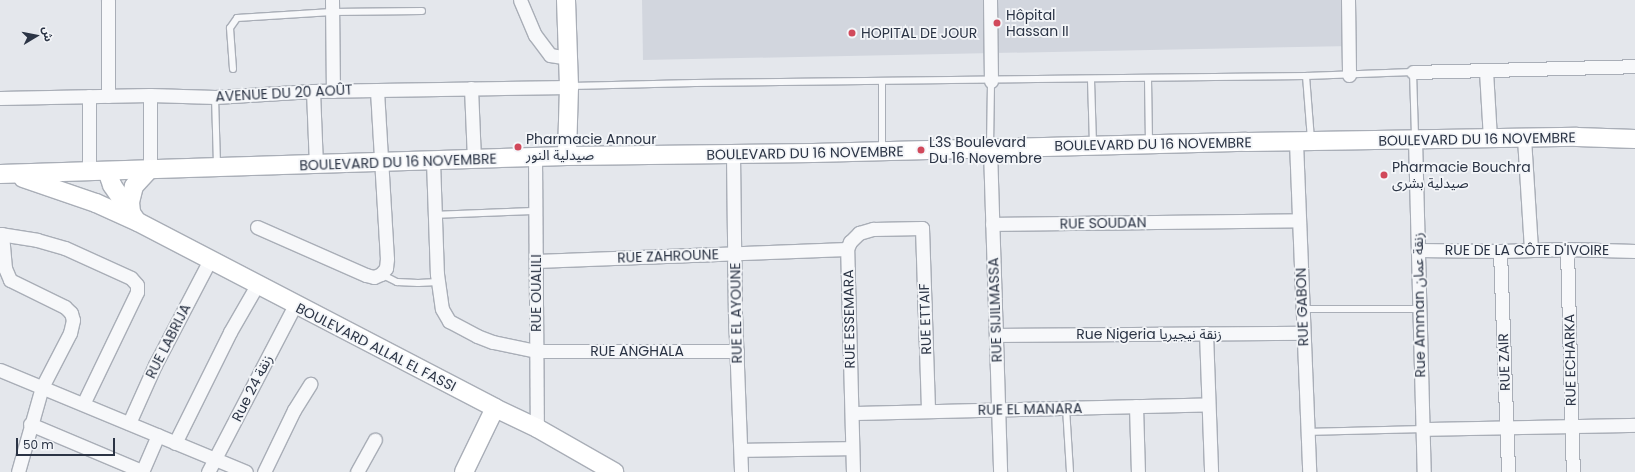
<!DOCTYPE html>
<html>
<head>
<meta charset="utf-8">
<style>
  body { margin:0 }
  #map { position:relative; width:1635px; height:472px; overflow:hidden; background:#e4e7ec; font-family:Poppins,"Noto Sans Arabic",sans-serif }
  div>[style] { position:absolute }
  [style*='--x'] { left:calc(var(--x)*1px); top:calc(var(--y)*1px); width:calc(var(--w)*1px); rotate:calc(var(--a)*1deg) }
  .built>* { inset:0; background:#d2d6de }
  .roads { filter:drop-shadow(1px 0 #a9aeb7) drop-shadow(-1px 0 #a9aeb7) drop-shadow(0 1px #a9aeb7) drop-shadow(0 -1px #a9aeb7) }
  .lane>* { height:6px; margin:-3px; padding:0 3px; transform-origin:3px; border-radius:3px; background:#f7f8fa }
  .street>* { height:13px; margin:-6.5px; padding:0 6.5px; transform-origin:6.5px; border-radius:6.5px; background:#f7f8fa }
  .secondary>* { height:18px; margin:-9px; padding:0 9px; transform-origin:9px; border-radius:9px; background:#fff }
  .dots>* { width:11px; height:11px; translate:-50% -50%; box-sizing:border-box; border:2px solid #f4f6f9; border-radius:50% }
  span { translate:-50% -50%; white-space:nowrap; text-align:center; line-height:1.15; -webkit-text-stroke:3.5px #f4f6f9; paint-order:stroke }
  .poi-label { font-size:14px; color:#2b3445 }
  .left { translate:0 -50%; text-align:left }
  .street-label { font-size:14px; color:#2b3445 }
  .north { position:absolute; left:16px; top:16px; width:40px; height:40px; -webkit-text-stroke:3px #f4f6f9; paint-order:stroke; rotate:80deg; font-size:11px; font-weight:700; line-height:16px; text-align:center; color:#2b3445 }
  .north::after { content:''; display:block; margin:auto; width:14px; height:18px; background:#2b3445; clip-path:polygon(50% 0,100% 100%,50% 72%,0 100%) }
  .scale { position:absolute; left:16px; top:438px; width:99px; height:18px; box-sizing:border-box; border:2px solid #2b3445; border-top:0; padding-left:5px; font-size:12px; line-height:14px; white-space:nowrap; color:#2b3445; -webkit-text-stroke:3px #f4f6f9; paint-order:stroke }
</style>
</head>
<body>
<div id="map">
  <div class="built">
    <i style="clip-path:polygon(642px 0,1352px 0,1352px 46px,643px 60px)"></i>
  </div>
  <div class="roads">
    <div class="lane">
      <i style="--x:233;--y:69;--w:41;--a:-94.2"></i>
      <i style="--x:230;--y:28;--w:12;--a:-55"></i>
      <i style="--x:237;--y:18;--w:95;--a:-3.6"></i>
      <i style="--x:332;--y:12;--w:90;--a:-0.6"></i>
      <i style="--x:1306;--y:76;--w:63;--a:85.5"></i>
      <i style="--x:1148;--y:79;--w:64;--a:89.1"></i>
      <i style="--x:1091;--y:80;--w:64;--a:88.2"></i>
      <i style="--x:571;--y:86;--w:124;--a:-1.4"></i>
      <i style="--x:695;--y:83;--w:611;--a:-0.66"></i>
      <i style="--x:1306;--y:76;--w:107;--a:-2.1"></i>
      <i style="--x:1413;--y:72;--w:65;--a:88.2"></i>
      <i style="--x:215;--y:97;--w:68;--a:88.3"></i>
      <i style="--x:990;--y:147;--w:66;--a:-89.1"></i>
      <i style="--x:882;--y:149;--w:67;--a:-90"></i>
      <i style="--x:435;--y:215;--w:101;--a:-2.3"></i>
      <i style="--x:381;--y:274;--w:18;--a:27"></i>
      <i style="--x:397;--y:282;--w:21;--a:3"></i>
      <i style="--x:418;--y:283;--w:20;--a:-3"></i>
      <i style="--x:1302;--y:309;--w:118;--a:0"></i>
      <i style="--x:1066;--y:408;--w:64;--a:86.4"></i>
      <i style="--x:1307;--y:432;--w:115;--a:-1.5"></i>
    </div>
    <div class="street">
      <i style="--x:332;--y:0;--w:91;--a:89.4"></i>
      <i style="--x:520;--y:0;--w:38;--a:67"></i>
      <i style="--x:535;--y:35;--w:25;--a:53"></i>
      <i style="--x:550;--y:55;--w:18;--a:9"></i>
      <i style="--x:990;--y:0;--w:81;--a:89.3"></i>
      <i style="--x:1348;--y:0;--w:75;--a:89.2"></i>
      <i style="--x:1486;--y:71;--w:67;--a:86.6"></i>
      <i style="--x:1413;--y:72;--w:222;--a:-1.5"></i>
      <i style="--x:471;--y:88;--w:71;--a:87.6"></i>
      <i style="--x:313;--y:91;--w:74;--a:87.7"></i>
      <i style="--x:150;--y:95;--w:74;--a:90"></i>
      <i style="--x:89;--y:96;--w:75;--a:90"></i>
      <i style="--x:108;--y:96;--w:96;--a:-90"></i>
      <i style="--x:0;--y:98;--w:150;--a:-1.1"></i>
      <i style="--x:150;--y:95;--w:65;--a:1.8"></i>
      <i style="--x:215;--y:97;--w:98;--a:-3.5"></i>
      <i style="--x:313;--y:91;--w:256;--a:-0.9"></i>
      <i style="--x:1524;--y:138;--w:112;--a:86.4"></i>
      <i style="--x:1415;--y:139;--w:333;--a:88.5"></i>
      <i style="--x:1296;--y:142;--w:330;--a:87.7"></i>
      <i style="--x:990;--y:149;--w:323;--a:88.2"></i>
      <i style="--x:733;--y:155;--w:159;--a:89.3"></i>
      <i style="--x:735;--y:314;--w:158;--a:87.8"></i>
      <i style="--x:535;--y:157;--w:271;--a:89.6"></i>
      <i style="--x:433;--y:161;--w:113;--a:88"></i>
      <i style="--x:437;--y:274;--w:35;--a:82"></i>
      <i style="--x:442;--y:309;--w:14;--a:60"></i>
      <i style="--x:449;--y:321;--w:32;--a:28"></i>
      <i style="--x:477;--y:336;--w:17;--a:21"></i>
      <i style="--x:493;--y:342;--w:44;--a:11.8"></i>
      <i style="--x:536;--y:351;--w:201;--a:0"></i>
      <i style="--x:992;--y:224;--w:307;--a:-0.7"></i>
      <i style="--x:257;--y:227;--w:119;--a:23.8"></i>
      <i style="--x:366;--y:275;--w:8;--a:14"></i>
      <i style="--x:374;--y:277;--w:8;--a:-23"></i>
      <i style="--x:381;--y:274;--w:8;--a:-50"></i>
      <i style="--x:386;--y:268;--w:9;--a:-84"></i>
      <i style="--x:387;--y:259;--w:169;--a:-93.4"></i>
      <i style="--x:0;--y:234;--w:37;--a:9"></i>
      <i style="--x:37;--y:240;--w:29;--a:16"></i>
      <i style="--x:65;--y:248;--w:72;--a:24.4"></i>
      <i style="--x:131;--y:278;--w:9;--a:49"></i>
      <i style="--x:137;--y:285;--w:7;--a:90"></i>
      <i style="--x:137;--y:292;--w:124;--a:115.7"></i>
      <i style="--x:2;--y:234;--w:34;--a:85"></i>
      <i style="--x:5;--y:268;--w:13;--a:67"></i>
      <i style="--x:10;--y:280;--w:61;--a:26.1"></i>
      <i style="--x:65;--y:307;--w:8;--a:45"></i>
      <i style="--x:71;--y:313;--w:7;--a:74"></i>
      <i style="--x:73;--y:320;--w:13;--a:103"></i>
      <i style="--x:70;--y:333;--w:61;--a:117.4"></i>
      <i style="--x:42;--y:387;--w:88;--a:105.8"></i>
      <i style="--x:1567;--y:249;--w:223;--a:88.5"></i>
      <i style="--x:1418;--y:250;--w:82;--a:0.7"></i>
      <i style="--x:1500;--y:251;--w:67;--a:-1.7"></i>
      <i style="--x:1567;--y:249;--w:68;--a:1.7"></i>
      <i style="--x:1500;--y:251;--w:221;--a:87.9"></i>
      <i style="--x:536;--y:261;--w:311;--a:-2.2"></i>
      <i style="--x:1206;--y:333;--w:139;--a:87.9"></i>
      <i style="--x:996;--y:335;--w:307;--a:-0.4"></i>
      <i style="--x:0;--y:370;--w:266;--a:22.5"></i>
      <i style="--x:1136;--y:406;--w:66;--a:88.3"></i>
      <i style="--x:852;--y:413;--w:356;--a:-1.4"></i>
      <i style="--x:129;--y:423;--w:64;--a:-65.9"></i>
      <i style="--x:155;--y:365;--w:119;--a:-62.4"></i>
      <i style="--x:30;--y:424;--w:121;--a:22.8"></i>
      <i style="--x:1422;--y:429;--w:213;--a:-1.1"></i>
      <i style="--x:175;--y:443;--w:124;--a:-63.6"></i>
      <i style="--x:230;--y:332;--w:54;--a:-60.1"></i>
      <i style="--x:741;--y:450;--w:111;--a:-1"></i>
      <i style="--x:142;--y:472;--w:40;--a:-66.6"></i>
      <i style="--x:208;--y:472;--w:188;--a:-62.5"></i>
      <i style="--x:264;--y:472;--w:69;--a:-64.2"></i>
      <i style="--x:294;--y:410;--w:31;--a:-58"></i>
      <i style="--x:357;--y:472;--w:37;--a:-61"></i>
      <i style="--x:853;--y:472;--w:223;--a:-91.5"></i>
      <i style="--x:847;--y:249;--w:8;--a:-67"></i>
      <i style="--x:850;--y:242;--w:13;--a:-45"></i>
      <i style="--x:859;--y:233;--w:15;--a:-16"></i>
      <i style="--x:873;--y:229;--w:49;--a:-1.2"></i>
      <i style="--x:922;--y:228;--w:183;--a:88.1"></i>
    </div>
    <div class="secondary">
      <i style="--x:566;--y:0;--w:87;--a:88"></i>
      <i style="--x:569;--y:87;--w:69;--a:91.7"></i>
      <i style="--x:107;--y:171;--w:15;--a:70"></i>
      <i style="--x:112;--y:185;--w:42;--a:55.6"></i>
      <i style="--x:0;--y:174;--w:567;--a:-1.82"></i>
      <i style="--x:567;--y:156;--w:246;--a:-0.7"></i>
      <i style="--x:813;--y:153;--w:433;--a:-1.5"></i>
      <i style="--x:1246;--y:142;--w:331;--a:-0.9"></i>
      <i style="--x:1577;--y:137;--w:58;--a:2"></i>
      <i style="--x:23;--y:178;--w:77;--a:18.9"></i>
      <i style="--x:96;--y:203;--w:46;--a:24.3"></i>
      <i style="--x:138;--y:222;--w:403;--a:27.5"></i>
      <i style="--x:495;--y:408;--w:47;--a:25.5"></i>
      <i style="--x:537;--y:428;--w:89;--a:29.7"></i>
      <i style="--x:131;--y:212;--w:10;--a:-96"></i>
      <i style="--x:130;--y:202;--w:16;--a:-76"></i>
      <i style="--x:134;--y:186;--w:23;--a:-47"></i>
      <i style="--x:464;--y:472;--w:71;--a:-64.2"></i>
    </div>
  </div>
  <div class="dots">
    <i style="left:997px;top:23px;background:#d1495b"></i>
    <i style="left:852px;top:33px;background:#d1495b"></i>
    <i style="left:518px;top:147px;background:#d1495b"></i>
    <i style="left:921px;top:150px;background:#d1495b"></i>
    <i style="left:1384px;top:175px;background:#d1495b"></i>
  </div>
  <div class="poi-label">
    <span class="left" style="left:1006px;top:23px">Hôpital<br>Hassan II</span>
    <span class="left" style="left:861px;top:33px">HOPITAL DE JOUR</span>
    <span class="left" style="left:526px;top:147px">Pharmacie Annour<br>صيدلية النور</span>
    <span class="left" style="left:929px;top:150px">L3S Boulevard<br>Du 16 Novembre</span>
    <span class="left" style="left:1392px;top:175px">Pharmacie Bouchra<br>صيدلية بشرى</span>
  </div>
  <div class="street-label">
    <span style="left:284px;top:93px;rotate:-3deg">AVENUE DU 20 AOÛT</span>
    <span style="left:1477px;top:139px;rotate:-1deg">BOULEVARD DU 16 NOVEMBRE</span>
    <span style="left:1153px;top:144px;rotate:-1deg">BOULEVARD DU 16 NOVEMBRE</span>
    <span style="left:805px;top:153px;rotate:-1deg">BOULEVARD DU 16 NOVEMBRE</span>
    <span style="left:398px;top:162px;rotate:-2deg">BOULEVARD DU 16 NOVEMBRE</span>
    <span style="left:1103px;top:223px;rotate:-1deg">RUE SOUDAN</span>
    <span style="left:1527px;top:250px">RUE DE LA CÔTE D'IVOIRE</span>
    <span style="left:668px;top:256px;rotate:-2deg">RUE ZAHROUNE</span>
    <span style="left:536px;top:293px;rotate:-90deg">RUE OUALILI</span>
    <span style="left:1419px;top:305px;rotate:-91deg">Rue Amman زنقة عمان</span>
    <span style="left:1302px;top:307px;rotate:-92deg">RUE GABON</span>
    <span style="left:995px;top:310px;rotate:-92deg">RUE SIJILMASSA</span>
    <span style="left:736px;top:313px;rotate:-91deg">RUE EL AYOUNE</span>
    <span style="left:849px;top:319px;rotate:-91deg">RUE ESSEMARA</span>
    <span style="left:925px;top:319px;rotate:-92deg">RUE ETTAIF</span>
    <span style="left:1149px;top:334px">Rue Nigeria زنقة نيجيريا</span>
    <span style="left:168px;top:341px;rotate:-63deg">RUE LABRIJA</span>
    <span style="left:376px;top:347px;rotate:27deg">BOULEVARD ALLAL EL FASSI</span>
    <span style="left:637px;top:351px">RUE ANGHALA</span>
    <span style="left:1570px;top:360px;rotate:-91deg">RUE ECHARKA</span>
    <span style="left:1504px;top:362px;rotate:-92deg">RUE ZAIR</span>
    <span style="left:252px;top:388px;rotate:-63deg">Rue 24 زنقة</span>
    <span style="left:1030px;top:409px;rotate:-1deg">RUE EL MANARA</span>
  </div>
  <div class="north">ش</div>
  <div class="scale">50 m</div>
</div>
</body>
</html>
